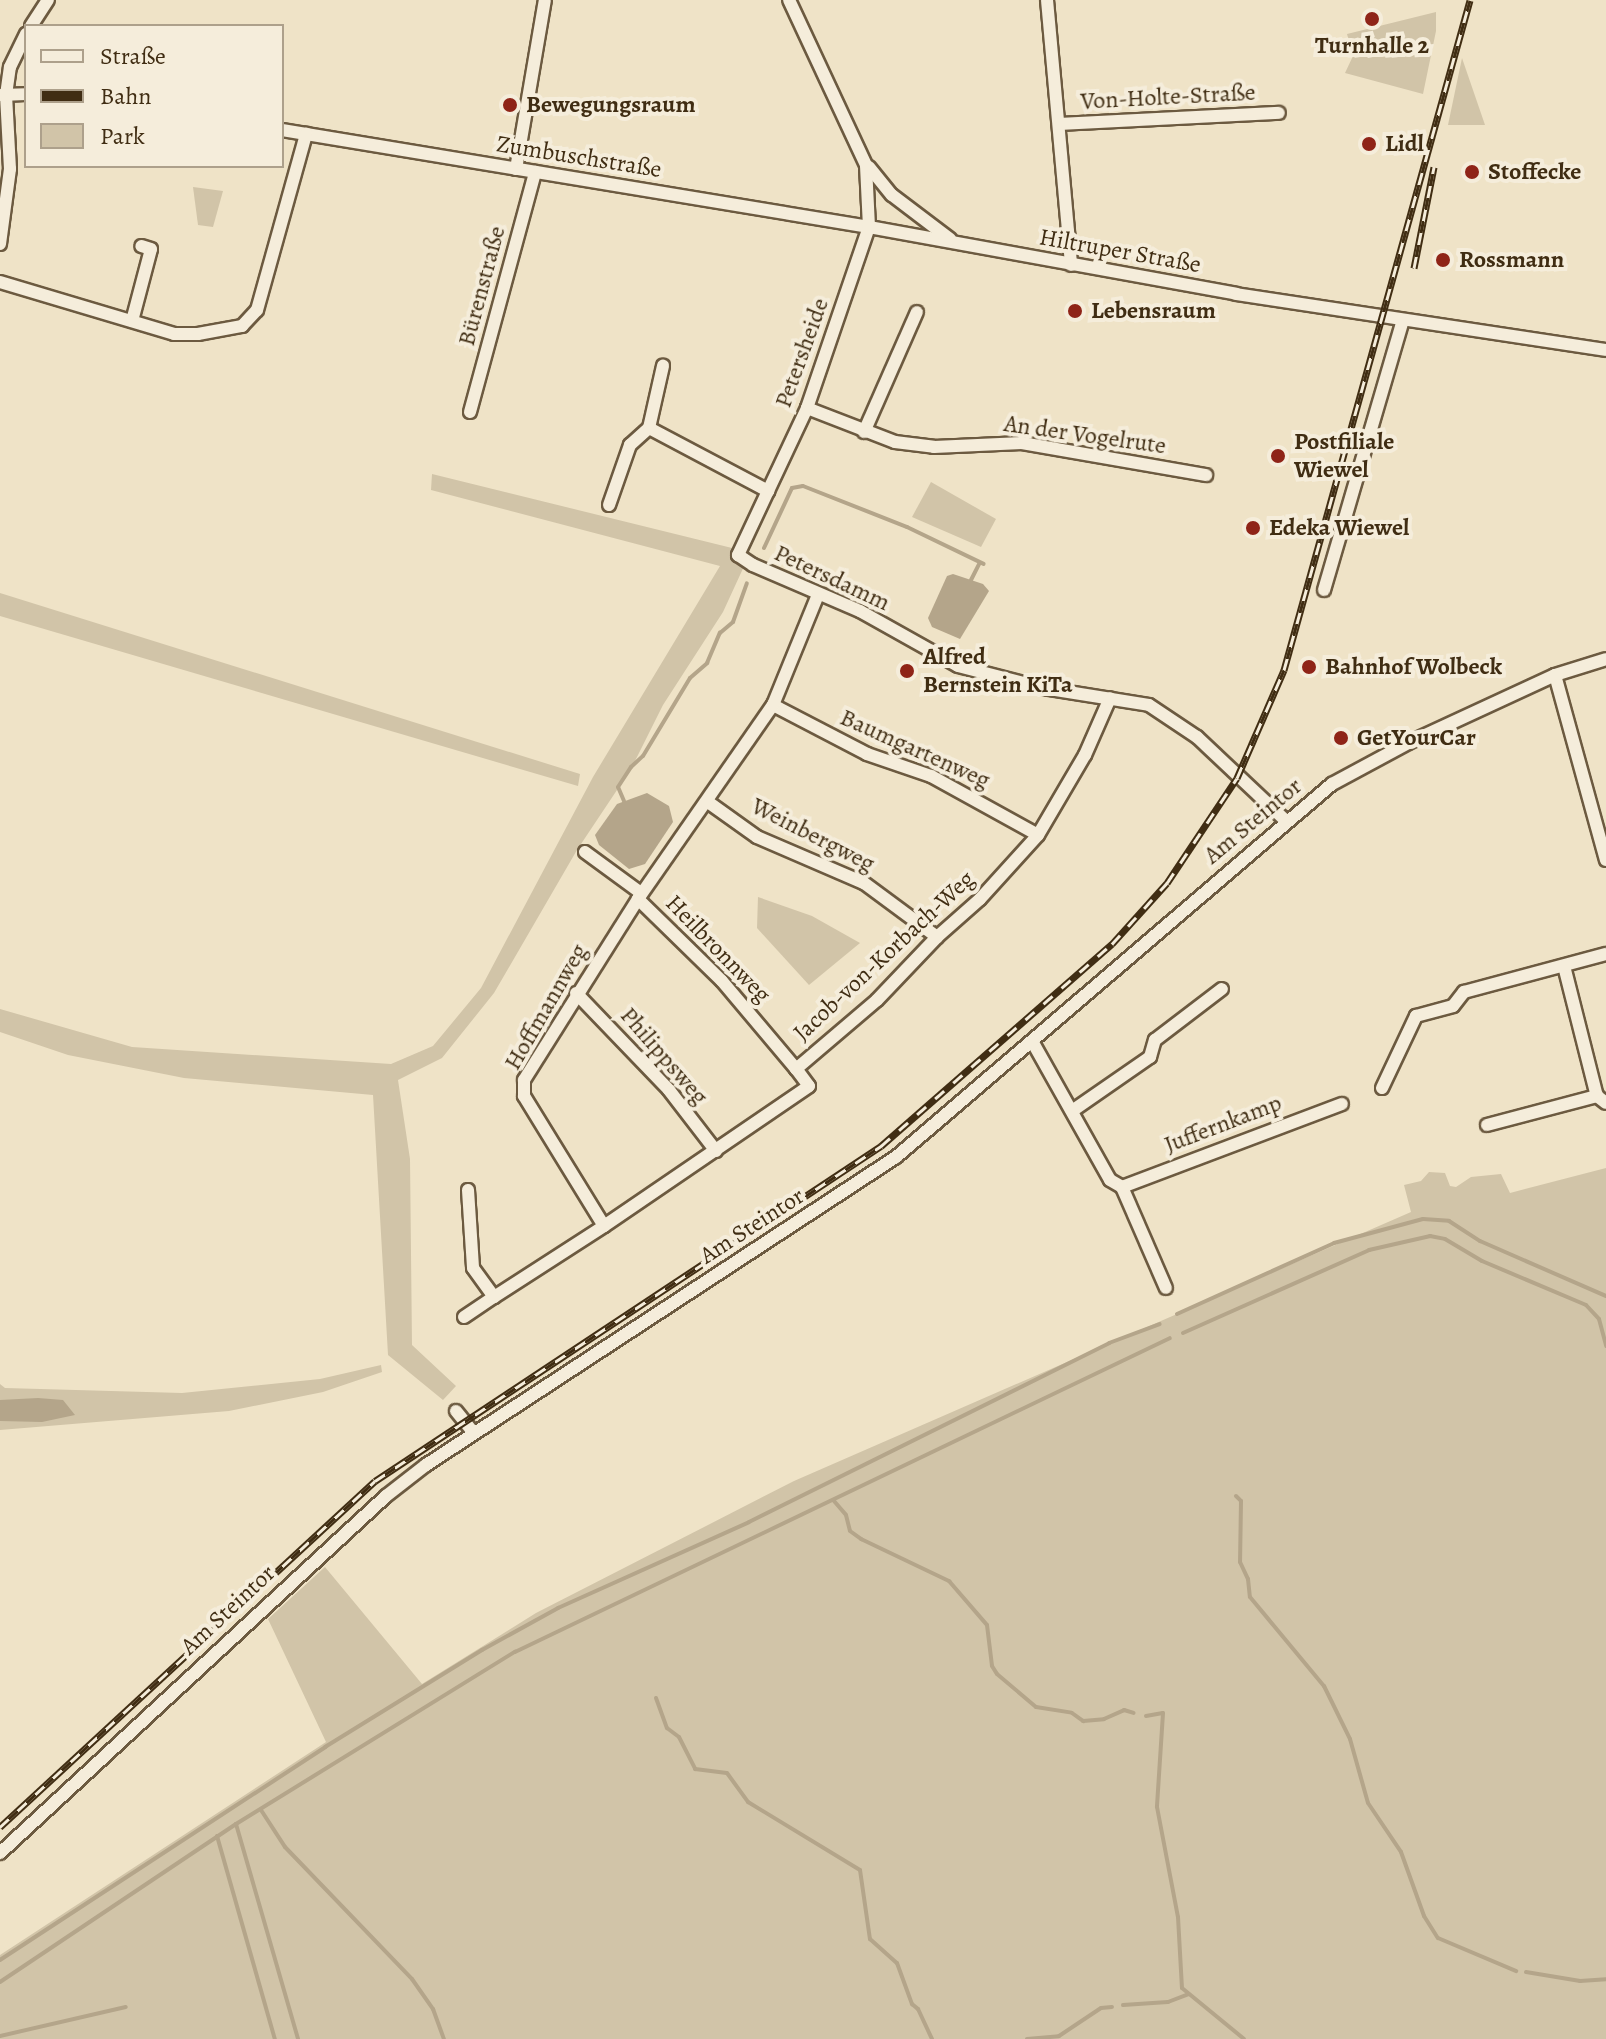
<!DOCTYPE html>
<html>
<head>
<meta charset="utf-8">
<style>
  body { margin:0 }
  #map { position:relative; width:1606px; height:2039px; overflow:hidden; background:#efe3c7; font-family:Alegreya,serif }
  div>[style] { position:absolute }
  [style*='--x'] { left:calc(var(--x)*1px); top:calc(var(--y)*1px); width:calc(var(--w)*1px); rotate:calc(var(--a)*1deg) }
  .green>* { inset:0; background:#d1c4a8 }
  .water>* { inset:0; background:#b4a58a }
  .stream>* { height:4px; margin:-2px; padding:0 2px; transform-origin:2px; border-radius:2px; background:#b4a58a }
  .roads { filter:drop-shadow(2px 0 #6c5a40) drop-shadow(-2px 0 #6c5a40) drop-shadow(0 2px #6c5a40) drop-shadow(0 -2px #6c5a40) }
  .minor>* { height:12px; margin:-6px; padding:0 6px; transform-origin:6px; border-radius:6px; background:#f5eddb }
  .rail>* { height:7px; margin-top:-3.5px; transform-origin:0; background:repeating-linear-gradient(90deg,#f5eddb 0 12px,#402d13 0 24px); box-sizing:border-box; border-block:2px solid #402d13 }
  .dots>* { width:22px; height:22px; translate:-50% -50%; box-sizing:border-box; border:4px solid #f5eddb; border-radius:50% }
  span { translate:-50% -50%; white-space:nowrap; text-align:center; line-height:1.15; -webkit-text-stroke:8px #f5eddb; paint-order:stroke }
  .poi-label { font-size:24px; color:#402d13; font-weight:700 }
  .left { translate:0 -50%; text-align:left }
  .street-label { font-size:24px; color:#402d13 }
  .legend { position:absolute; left:24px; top:24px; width:260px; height:144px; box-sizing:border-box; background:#f5eddb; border:2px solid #ada08b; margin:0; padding:10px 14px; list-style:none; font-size:24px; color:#402d13 }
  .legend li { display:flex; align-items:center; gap:16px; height:40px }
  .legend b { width:40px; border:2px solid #ada08b }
</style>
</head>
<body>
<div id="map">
  <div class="green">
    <i style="clip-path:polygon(1436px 12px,1436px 31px,1423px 94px,1345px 73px,1353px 56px,1347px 34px)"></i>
    <i style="clip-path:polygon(1462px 58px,1485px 125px,1448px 125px)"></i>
    <i style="clip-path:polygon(193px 187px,223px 191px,213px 227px,198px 225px)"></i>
    <i style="clip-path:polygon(432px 474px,732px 548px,746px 562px,723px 612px,663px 705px,631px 769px,577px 850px,494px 993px,442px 1058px,398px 1080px,410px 1159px,412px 1345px,456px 1386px,443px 1400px,388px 1355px,373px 1095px,184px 1078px,68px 1055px,0 1032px,0 1009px,132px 1047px,391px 1064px,433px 1046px,481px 988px,593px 777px,720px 566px,431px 490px)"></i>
    <i style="clip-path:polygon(931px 482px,996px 519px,981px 547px,912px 517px)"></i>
    <i style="clip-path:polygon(0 593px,580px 774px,578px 786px,0 616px)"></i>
    <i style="clip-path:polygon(758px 897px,812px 916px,860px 943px,809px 985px,757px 928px)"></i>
    <i style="clip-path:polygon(1606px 1168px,1606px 2039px,0 2039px,0 1955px,326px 1742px,268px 1619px,325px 1567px,422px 1684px,536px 1613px,794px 1481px,1411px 1212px,1404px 1185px,1421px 1181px,1429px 1172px,1445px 1173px,1450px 1186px,1456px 1187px,1471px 1177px,1501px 1174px,1510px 1193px)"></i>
    <i style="clip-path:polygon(381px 1365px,382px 1372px,323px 1392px,229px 1411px,0 1430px,0 1384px,5px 1388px,182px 1393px,320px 1379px)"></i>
  </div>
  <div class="water">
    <i style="clip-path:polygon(953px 574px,983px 584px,989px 591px,960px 639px,932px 627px,928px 618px,947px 576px)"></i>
    <i style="clip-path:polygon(647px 793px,669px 806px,673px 822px,645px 864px,629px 869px,599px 845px,595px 835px,617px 804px)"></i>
    <i style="clip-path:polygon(38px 1398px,63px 1400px,75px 1415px,42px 1422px,0 1421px,0 1400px)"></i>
  </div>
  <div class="stream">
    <i style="--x:764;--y:548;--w:66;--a:-65"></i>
    <i style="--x:792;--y:488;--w:11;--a:-10"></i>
    <i style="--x:803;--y:486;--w:112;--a:21.5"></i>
    <i style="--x:907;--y:527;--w:85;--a:25.7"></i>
    <i style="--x:971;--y:580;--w:18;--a:-63"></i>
    <i style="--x:624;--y:801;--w:15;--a:-113"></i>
    <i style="--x:618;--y:787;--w:24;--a:-57"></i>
    <i style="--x:631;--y:767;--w:16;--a:-43"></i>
    <i style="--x:643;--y:756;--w:91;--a:-58.9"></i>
    <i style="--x:690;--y:678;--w:23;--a:-41"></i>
    <i style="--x:707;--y:663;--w:33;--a:-67"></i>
    <i style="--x:720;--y:633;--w:17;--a:-40"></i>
    <i style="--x:733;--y:622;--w:41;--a:-70.3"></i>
    <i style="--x:1177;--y:1314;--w:172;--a:-24.3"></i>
    <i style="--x:1334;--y:1243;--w:92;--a:-15.1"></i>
    <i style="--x:1423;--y:1219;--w:26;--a:4"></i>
    <i style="--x:1449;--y:1221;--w:37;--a:33"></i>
    <i style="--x:1480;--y:1241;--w:137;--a:23.6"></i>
    <i style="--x:1183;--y:1333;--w:204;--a:-24"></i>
    <i style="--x:1369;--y:1250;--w:63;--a:-12.9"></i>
    <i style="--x:1430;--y:1236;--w:15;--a:11"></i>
    <i style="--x:1445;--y:1239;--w:43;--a:30.7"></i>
    <i style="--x:1482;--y:1261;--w:113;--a:22.9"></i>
    <i style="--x:1586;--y:1305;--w:19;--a:47"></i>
    <i style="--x:1599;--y:1319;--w:28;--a:75"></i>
    <i style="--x:1236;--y:1496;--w:7;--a:45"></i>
    <i style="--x:1241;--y:1501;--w:61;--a:90.9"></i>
    <i style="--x:1240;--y:1562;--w:19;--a:65"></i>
    <i style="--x:1248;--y:1579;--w:18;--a:84"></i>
    <i style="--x:1250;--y:1597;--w:116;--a:50.3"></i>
    <i style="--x:1324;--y:1686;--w:59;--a:63.9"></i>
    <i style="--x:1350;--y:1739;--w:66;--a:74.3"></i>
    <i style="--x:1368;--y:1803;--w:59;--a:56"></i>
    <i style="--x:1401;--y:1852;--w:68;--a:70.2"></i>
    <i style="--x:1424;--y:1916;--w:26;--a:58"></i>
    <i style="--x:1438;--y:1938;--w:85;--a:22.9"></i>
    <i style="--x:834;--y:1501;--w:18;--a:49"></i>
    <i style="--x:846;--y:1515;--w:16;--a:76"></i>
    <i style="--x:850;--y:1531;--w:14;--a:36"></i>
    <i style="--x:861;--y:1539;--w:98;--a:25.5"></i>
    <i style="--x:949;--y:1581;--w:58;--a:49.2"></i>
    <i style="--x:987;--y:1625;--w:41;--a:83"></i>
    <i style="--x:992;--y:1666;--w:9;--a:58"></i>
    <i style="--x:997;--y:1674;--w:51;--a:40.2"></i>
    <i style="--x:1036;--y:1707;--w:36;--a:9"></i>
    <i style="--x:1072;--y:1713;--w:14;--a:36"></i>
    <i style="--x:1083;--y:1721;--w:21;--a:-5"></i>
    <i style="--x:1104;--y:1719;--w:22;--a:-24"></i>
    <i style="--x:1124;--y:1710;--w:10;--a:17"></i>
    <i style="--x:656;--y:1698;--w:32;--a:70"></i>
    <i style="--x:667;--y:1728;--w:15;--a:37"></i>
    <i style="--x:679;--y:1737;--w:36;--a:63"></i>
    <i style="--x:695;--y:1769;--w:32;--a:7"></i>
    <i style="--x:727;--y:1773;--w:36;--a:54"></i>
    <i style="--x:748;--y:1802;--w:131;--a:31.3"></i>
    <i style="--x:860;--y:1870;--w:70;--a:81.8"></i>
    <i style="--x:870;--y:1939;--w:36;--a:42"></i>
    <i style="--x:897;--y:1963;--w:44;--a:69.9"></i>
    <i style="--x:912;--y:2004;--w:8;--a:40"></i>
    <i style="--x:918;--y:2009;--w:33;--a:65"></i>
    <i style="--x:1146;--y:1716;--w:17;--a:-10"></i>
    <i style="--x:1163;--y:1713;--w:94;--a:93.7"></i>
    <i style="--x:1157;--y:1807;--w:112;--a:79.2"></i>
    <i style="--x:1178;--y:1917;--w:71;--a:86.8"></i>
    <i style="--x:1182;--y:1988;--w:80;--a:39.4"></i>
    <i style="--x:261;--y:1810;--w:44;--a:57"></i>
    <i style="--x:285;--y:1847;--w:183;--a:46.1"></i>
    <i style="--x:412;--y:1979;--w:37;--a:55"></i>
    <i style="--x:433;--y:2009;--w:32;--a:70"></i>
    <i style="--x:236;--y:1824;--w:224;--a:73.9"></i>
    <i style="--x:217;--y:1836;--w:211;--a:74.1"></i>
    <i style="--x:0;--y:1960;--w:389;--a:-33.2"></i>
    <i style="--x:325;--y:1747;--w:185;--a:-31.7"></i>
    <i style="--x:482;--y:1650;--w:87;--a:-28.9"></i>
    <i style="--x:558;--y:1608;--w:209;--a:-24.2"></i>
    <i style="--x:749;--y:1522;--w:402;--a:-26.4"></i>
    <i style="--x:1109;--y:1343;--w:54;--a:-20.4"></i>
    <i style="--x:1526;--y:1972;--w:55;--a:9.5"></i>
    <i style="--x:1580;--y:1981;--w:26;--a:-4"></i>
    <i style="--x:0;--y:1982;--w:284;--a:-33.8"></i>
    <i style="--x:236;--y:1824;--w:328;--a:-31.7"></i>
    <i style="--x:515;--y:1652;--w:726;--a:-25.61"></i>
    <i style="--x:1123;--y:2005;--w:45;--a:-3.8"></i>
    <i style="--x:1168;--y:2002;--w:22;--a:-21"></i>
    <i style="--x:0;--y:2036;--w:129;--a:-13"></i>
    <i style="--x:1027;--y:2039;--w:32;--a:-5"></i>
    <i style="--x:1059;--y:2036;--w:50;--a:-33.7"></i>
    <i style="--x:1101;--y:2008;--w:11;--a:-5"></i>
  </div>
  <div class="roads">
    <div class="minor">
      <i style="--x:1047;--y:0;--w:266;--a:84.8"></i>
      <i style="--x:31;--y:26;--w:31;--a:-57"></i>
      <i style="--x:1;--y:95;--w:25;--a:-2"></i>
      <i style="--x:1060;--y:124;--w:219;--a:-2.9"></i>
      <i style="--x:282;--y:130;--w:595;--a:9.38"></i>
      <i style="--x:869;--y:227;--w:373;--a:10.3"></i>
      <i style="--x:1236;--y:294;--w:374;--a:8.6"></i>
      <i style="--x:869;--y:167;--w:36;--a:51"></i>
      <i style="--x:892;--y:195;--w:73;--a:37.2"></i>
      <i style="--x:516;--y:169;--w:171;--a:-80.3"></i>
      <i style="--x:0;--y:244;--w:76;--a:-82.4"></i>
      <i style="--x:10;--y:169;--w:74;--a:-93.1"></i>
      <i style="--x:6;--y:95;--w:28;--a:-82"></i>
      <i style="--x:10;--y:67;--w:37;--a:-64"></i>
      <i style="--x:0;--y:282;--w:182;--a:16.6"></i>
      <i style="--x:174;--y:334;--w:24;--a:0"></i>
      <i style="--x:198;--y:334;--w:45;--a:-10.3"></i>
      <i style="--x:242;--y:326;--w:22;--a:-47"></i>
      <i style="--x:257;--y:310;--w:183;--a:-74.4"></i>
      <i style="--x:132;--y:321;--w:74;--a:-75.2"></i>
      <i style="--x:151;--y:249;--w:10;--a:-163"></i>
      <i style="--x:807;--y:408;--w:94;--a:21.1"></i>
      <i style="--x:895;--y:442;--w:39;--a:7"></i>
      <i style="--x:934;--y:447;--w:88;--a:-2.6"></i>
      <i style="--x:1022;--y:443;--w:187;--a:9.9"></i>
      <i style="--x:470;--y:412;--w:249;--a:-74.8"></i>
      <i style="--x:649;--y:428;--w:135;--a:27.9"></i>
      <i style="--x:768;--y:491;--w:92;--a:-64.8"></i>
      <i style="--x:807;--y:408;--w:191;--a:-71.1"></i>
      <i style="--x:869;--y:227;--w:62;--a:-92.8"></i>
      <i style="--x:866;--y:165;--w:182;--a:-115"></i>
      <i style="--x:864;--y:432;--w:131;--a:-66.2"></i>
      <i style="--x:768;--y:491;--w:71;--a:115.1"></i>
      <i style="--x:738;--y:555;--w:18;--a:34"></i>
      <i style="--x:753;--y:565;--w:116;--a:23.3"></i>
      <i style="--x:860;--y:611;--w:112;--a:29.3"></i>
      <i style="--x:958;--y:666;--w:88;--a:14.5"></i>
      <i style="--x:1043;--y:688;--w:107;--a:9.1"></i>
      <i style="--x:1149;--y:705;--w:58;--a:33.7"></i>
      <i style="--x:1197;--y:737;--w:122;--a:43.3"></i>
      <i style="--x:609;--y:505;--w:64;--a:-70.7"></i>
      <i style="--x:630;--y:445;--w:25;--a:-42"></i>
      <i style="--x:649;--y:428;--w:64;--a:-77.3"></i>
      <i style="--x:1324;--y:590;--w:281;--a:-73.7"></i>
      <i style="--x:1555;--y:675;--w:192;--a:74.6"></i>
      <i style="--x:773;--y:705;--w:106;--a:27.5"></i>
      <i style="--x:867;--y:754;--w:68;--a:19"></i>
      <i style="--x:931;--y:776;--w:122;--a:28.9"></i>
      <i style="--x:708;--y:802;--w:60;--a:35.5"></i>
      <i style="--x:757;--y:837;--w:116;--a:23.3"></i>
      <i style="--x:864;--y:883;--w:91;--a:36.5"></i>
      <i style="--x:585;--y:852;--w:69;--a:36.2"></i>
      <i style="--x:638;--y:899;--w:117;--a:44.3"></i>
      <i style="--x:722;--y:981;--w:115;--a:49.9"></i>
      <i style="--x:1564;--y:966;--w:134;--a:75.8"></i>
      <i style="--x:1597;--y:1096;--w:11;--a:38"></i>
      <i style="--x:576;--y:993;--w:134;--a:46.2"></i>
      <i style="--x:669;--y:1090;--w:77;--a:52.4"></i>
      <i style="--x:1032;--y:1041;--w:159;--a:60.7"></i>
      <i style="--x:1110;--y:1180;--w:14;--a:30"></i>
      <i style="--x:1122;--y:1187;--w:235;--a:-20.7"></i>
      <i style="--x:1382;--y:1088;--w:80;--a:-64.7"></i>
      <i style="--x:1416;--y:1016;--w:38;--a:-15"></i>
      <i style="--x:1453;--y:1006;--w:18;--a:-52"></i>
      <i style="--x:1464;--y:992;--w:147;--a:-15"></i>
      <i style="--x:1072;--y:1111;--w:95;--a:-34.7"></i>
      <i style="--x:1150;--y:1057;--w:18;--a:-74"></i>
      <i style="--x:1155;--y:1040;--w:84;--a:-37.3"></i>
      <i style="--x:1487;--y:1125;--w:114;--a:-14.8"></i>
      <i style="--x:1122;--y:1187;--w:110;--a:66.5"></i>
      <i style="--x:468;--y:1190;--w:78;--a:86.3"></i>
      <i style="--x:473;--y:1268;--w:36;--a:54"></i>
      <i style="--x:494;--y:1297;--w:131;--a:-32.8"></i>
      <i style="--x:604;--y:1226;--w:248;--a:-34.3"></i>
      <i style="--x:809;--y:1086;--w:21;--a:-127"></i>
      <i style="--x:796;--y:1069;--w:106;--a:-40.4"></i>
      <i style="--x:877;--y:1000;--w:87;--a:-46.4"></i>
      <i style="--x:937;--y:937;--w:57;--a:-41.5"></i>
      <i style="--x:980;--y:899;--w:86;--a:-47.8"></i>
      <i style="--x:1038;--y:835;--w:93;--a:-59.6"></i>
      <i style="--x:1085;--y:755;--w:62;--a:-66.3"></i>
      <i style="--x:604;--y:1226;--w:153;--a:-121.6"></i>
      <i style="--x:524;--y:1096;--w:16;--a:-90"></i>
      <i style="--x:524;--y:1080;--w:214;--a:-57.8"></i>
      <i style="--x:638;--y:899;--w:236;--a:-55.2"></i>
      <i style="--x:773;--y:705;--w:119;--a:-67.8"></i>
      <i style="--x:464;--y:1317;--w:36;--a:-34"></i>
      <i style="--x:456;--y:1411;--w:28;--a:51"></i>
      <i style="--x:0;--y:1853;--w:526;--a:-42.76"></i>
      <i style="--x:386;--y:1496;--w:51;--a:-37.8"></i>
      <i style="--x:426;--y:1465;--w:562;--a:-33.24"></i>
      <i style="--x:896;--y:1157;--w:574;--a:-40.55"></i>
      <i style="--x:1332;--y:784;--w:86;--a:-28.3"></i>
      <i style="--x:1408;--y:743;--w:162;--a:-24.8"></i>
      <i style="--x:1555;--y:675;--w:53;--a:-17.4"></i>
    </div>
  </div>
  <div class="rail">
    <i style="--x:1414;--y:268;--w:103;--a:-78.8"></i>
    <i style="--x:0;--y:1827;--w:510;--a:-42.7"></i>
    <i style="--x:375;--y:1481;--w:607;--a:-33.51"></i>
    <i style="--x:881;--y:1146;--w:307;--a:-41.2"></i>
    <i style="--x:1112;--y:944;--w:82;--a:-48"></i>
    <i style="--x:1167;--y:883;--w:126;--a:-56.3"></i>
    <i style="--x:1237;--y:778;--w:118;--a:-66.5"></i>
    <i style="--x:1284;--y:670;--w:695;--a:-74.48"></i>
  </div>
  <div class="dots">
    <i style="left:1372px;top:19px;background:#8f2418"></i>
    <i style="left:510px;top:105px;background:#8f2418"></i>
    <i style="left:1369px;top:144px;background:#8f2418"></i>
    <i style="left:1472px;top:172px;background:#8f2418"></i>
    <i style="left:1443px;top:260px;background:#8f2418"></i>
    <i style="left:1075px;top:311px;background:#8f2418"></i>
    <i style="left:1278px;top:456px;background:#8f2418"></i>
    <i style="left:1253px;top:528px;background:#8f2418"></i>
    <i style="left:1309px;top:667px;background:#8f2418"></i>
    <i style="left:907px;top:671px;background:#8f2418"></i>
    <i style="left:1341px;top:738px;background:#8f2418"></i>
  </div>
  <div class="poi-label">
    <span style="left:1372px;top:46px">Turnhalle 2</span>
    <span class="left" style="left:526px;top:105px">Bewegungsraum</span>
    <span class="left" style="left:1385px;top:144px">Lidl</span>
    <span class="left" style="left:1488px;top:172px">Stoffecke</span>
    <span class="left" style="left:1459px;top:260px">Rossmann</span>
    <span class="left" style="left:1091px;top:311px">Lebensraum</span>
    <span class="left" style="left:1294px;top:456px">Postfiliale<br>Wiewel</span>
    <span class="left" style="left:1269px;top:528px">Edeka Wiewel</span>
    <span class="left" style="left:923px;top:671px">Alfred<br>Bernstein KiTa</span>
    <span class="left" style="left:1325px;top:667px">Bahnhof Wolbeck</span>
    <span class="left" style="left:1357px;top:738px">GetYourCar</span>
  </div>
  <div class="street-label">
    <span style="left:1168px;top:97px;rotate:-3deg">Von-Holte-Straße</span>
    <span style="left:579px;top:157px;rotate:9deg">Zumbuschstraße</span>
    <span style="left:1120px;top:251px;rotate:10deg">Hiltruper Straße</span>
    <span style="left:482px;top:286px;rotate:-75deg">Bürenstraße</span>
    <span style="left:802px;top:353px;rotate:-70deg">Petersheide</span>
    <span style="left:1085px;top:435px;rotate:8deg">An der Vogelrute</span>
    <span style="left:832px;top:578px;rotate:25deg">Petersdamm</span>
    <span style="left:915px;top:749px;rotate:24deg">Baumgartenweg</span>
    <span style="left:1253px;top:821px;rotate:-40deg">Am Steintor</span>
    <span style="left:813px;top:835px;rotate:27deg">Weinbergweg</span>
    <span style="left:718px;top:949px;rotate:46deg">Heilbronnweg</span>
    <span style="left:884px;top:956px;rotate:-43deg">Jacob-von-Korbach-Weg</span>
    <span style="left:546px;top:1007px;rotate:-60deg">Hoffmannweg</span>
    <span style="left:664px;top:1056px;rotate:49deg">Philippsweg</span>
    <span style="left:1223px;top:1124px;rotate:-21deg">Juffernkamp</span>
    <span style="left:752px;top:1226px;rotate:-33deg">Am Steintor</span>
    <span style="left:228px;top:1610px;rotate:-43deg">Am Steintor</span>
  </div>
  <ul class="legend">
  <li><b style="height:10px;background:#f5eddb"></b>Straße</li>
  <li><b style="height:10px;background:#402d13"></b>Bahn</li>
  <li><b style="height:22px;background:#d1c4a8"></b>Park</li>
  </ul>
</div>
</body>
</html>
